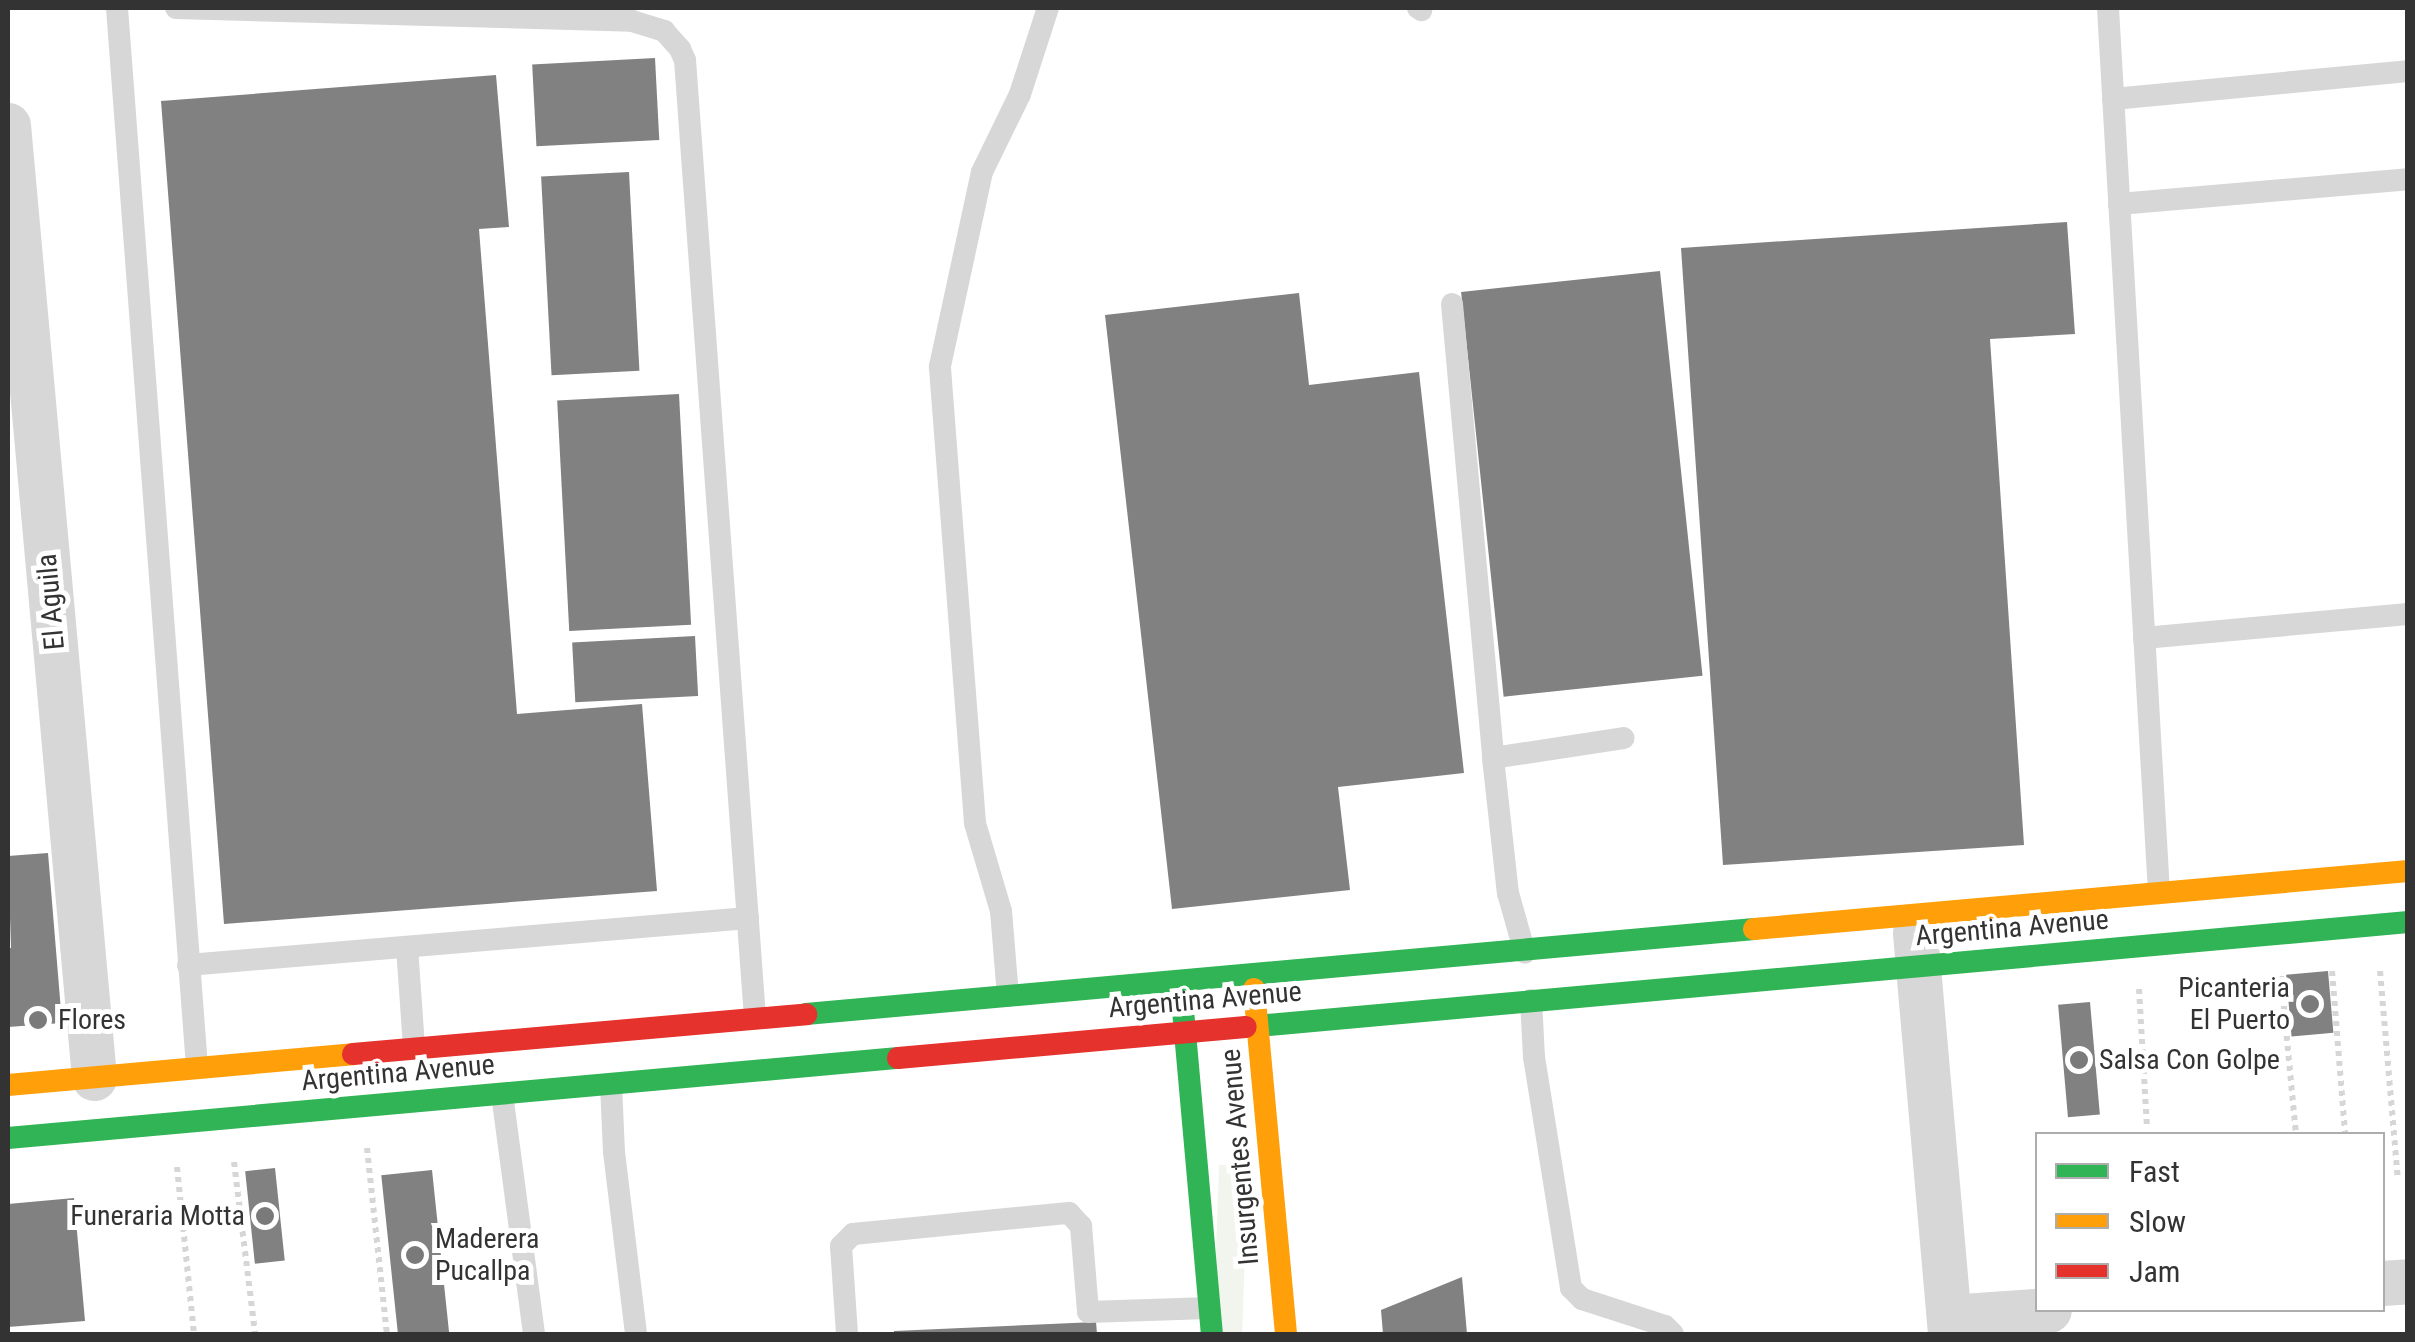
<!DOCTYPE html>
<html>
<head>
<meta charset="utf-8">
<style>
  body { margin:0 }
  #map { position:relative; width:2415px; height:1342px; overflow:hidden; background:#fff; font-family:"Roboto Condensed",sans-serif }
  div>[style] { position:absolute }
  [style*='--x'] { left:calc(var(--x)*1px); top:calc(var(--y)*1px); width:calc(var(--w)*1px); rotate:calc(var(--a)*1deg) }
  .green>* { inset:0; background:#f1f5ed; transform-origin:0 0 }
  .building>* { inset:0; background:#818181; transform-origin:0 0 }
  .path>* { height:6px; margin-top:-3px; transform-origin:0; background:repeating-linear-gradient(90deg,#d6d6d6 0 5px,transparent 0 10px) }
  .lane>* { height:22px; margin:-11px; padding:0 11px; transform-origin:11px; border-radius:11px; background:#d7d7d7 }
  .street>* { height:45px; margin:-22.5px; padding:0 22.5px; transform-origin:22.5px; border-radius:22.5px; background:#d7d7d7 }
  .fast>* { height:22px; margin:-11px; padding:0 11px; transform-origin:11px; border-radius:11px; background:#30b455 }
  .slow>* { height:22px; margin:-11px; padding:0 11px; transform-origin:11px; border-radius:11px; background:#ff9f0a }
  .jam>* { height:22px; margin:-11px; padding:0 11px; transform-origin:11px; border-radius:11px; background:#e5322d }
  .dots>* { width:28px; height:28px; translate:-50% -50%; box-sizing:border-box; border:5px solid #fff; border-radius:50% }
  span { translate:-50% -50%; white-space:nowrap; text-align:center; line-height:1.15; -webkit-text-stroke:10px #fff; paint-order:stroke }
  .street-label { font-size:28px; color:#333 }
  .poi-label { font-size:28px; color:#333 }
  .right { translate:-100% -50%; text-align:right }
  .left { translate:0 -50%; text-align:left }
  .frame { position:absolute; inset:0; border:10px solid #333; pointer-events:none }
  .legend { position:absolute; left:2035px; top:1132px; width:350px; height:180px; box-sizing:border-box; background:#fff; border:2px solid #adadad; margin:0; padding:12px 18px; list-style:none; font-size:30px; color:#333 }
  .legend li { display:flex; align-items:center; gap:20px; height:50px }
  .legend b { width:50px; border:2px solid #adadad }
</style>
</head>
<body>
<div id="map">
  <div class="green">
    <i style="left:1219px;top:1165px;width:29px;height:170px;rotate:2deg"></i>
  </div>
  <div class="building">
    <i style="left:655px;top:58px;width:82px;height:123px;rotate:87deg"></i>
    <i style="clip-path:polygon(496px 75px,509px 227px,479px 229px,517px 714px,642px 704px,657px 891px,224px 924px,161px 101px)"></i>
    <i style="left:629px;top:172px;width:199px;height:88px;rotate:87deg"></i>
    <i style="clip-path:polygon(2067px 222px,2075px 334px,1990px 339px,2024px 845px,1723px 865px,1681px 248px)"></i>
    <i style="left:1660px;top:271px;width:407px;height:200px;rotate:84deg"></i>
    <i style="clip-path:polygon(1299px 293px,1309px 385px,1419px 372px,1464px 773px,1338px 787px,1350px 890px,1172px 909px,1105px 315px)"></i>
    <i style="left:679px;top:394px;width:231px;height:122px;rotate:87deg"></i>
    <i style="left:695px;top:636px;width:60px;height:123px;rotate:87deg"></i>
    <i style="clip-path:polygon(48px 853px,62px 1023px,8px 1027px,8px 948px,11px 948px,8px 856px)"></i>
    <i style="left:2328px;top:971px;width:62px;height:42px;rotate:85deg"></i>
    <i style="left:2090px;top:1002px;width:113px;height:32px;rotate:85deg"></i>
    <i style="left:275px;top:1168px;width:93px;height:30px;rotate:84deg"></i>
    <i style="left:432px;top:1170px;width:165px;height:51px;rotate:84deg"></i>
    <i style="clip-path:polygon(74px 1198px,85px 1321px,8px 1327px,8px 1204px)"></i>
    <i style="clip-path:polygon(1462px 1277px,1467px 1334px,1383px 1334px,1381px 1310px)"></i>
    <i style="clip-path:polygon(1096px 1322px,1097px 1334px,894px 1334px,894px 1331px)"></i>
  </div>
  <div class="path">
    <i style="--x:2332;--y:971;--w:164;--a:85.4"></i>
    <i style="--x:2380;--y:971;--w:209;--a:85.1"></i>
    <i style="--x:2281;--y:976;--w:159;--a:84.6"></i>
    <i style="--x:2139;--y:989;--w:139;--a:86.7"></i>
    <i style="--x:367;--y:1148;--w:187;--a:83.9"></i>
    <i style="--x:234;--y:1162;--w:173;--a:83"></i>
    <i style="--x:177;--y:1167;--w:168;--a:84.2"></i>
  </div>
  <div class="lane">
    <i style="--x:117;--y:8;--w:1063;--a:85.68"></i>
    <i style="--x:176;--y:8;--w:456;--a:1.6"></i>
    <i style="--x:632;--y:21;--w:34;--a:17"></i>
    <i style="--x:664;--y:31;--w:24;--a:48"></i>
    <i style="--x:680;--y:49;--w:12;--a:66"></i>
    <i style="--x:685;--y:60;--w:961;--a:85.82"></i>
    <i style="--x:1418;--y:8;--w:4;--a:34"></i>
    <i style="--x:2108;--y:8;--w:886;--a:86.7"></i>
    <i style="--x:2113;--y:99;--w:296;--a:-5.4"></i>
    <i style="--x:2119;--y:204;--w:290;--a:-4.9"></i>
    <i style="--x:1452;--y:304;--w:456;--a:84.8"></i>
    <i style="--x:1493;--y:758;--w:136;--a:83.7"></i>
    <i style="--x:1508;--y:893;--w:62;--a:74.2"></i>
    <i style="--x:2144;--y:638;--w:265;--a:-5.2"></i>
    <i style="--x:1493;--y:758;--w:132;--a:-8.7"></i>
    <i style="--x:407;--y:947;--w:101;--a:86"></i>
    <i style="--x:188;--y:965;--w:562;--a:-4.8"></i>
    <i style="--x:1008;--y:996;--w:85;--a:-94.7"></i>
    <i style="--x:1001;--y:911;--w:92;--a:-106.5"></i>
    <i style="--x:975;--y:823;--w:458;--a:-94.4"></i>
    <i style="--x:940;--y:366;--w:198;--a:-77.8"></i>
    <i style="--x:982;--y:172;--w:87;--a:-64"></i>
    <i style="--x:1020;--y:94;--w:90;--a:-72"></i>
    <i style="--x:1531;--y:1000;--w:57;--a:87"></i>
    <i style="--x:1534;--y:1057;--w:234;--a:80.9"></i>
    <i style="--x:1571;--y:1288;--w:16;--a:45"></i>
    <i style="--x:1582;--y:1299;--w:87;--a:18"></i>
    <i style="--x:1665;--y:1326;--w:11;--a:45"></i>
    <i style="--x:611;--y:1084;--w:68;--a:87.5"></i>
    <i style="--x:614;--y:1152;--w:183;--a:83.1"></i>
    <i style="--x:502;--y:1094;--w:242;--a:82.4"></i>
    <i style="--x:847;--y:1334;--w:88;--a:-93.9"></i>
    <i style="--x:841;--y:1246;--w:17;--a:-45"></i>
    <i style="--x:853;--y:1234;--w:217;--a:-5.6"></i>
    <i style="--x:1069;--y:1213;--w:18;--a:47"></i>
    <i style="--x:1081;--y:1226;--w:86;--a:85.3"></i>
    <i style="--x:1088;--y:1312;--w:121;--a:-1.9"></i>
  </div>
  <div class="street">
    <i style="--x:8;--y:125;--w:957;--a:84.84"></i>
    <i style="--x:1915;--y:933;--w:403;--a:85"></i>
    <i style="--x:2382;--y:1283;--w:26;--a:-4"></i>
    <i style="--x:1949;--y:1317;--w:100;--a:-4"></i>
  </div>
  <div class="fast">
    <i style="--x:1182;--y:999;--w:336;--a:84.9"></i>
    <i style="--x:806;--y:1014;--w:952;--a:-5.12"></i>
    <i style="--x:1246;--y:1027;--w:1167;--a:-5.16"></i>
    <i style="--x:8;--y:1138;--w:894;--a:-5.14"></i>
  </div>
  <div class="slow">
    <i style="--x:1754;--y:929;--w:657;--a:-5.07"></i>
    <i style="--x:1254;--y:989;--w:346;--a:84.7"></i>
    <i style="--x:8;--y:1085;--w:346;--a:-5.1"></i>
  </div>
  <div class="jam">
    <i style="--x:353;--y:1054;--w:455;--a:-5"></i>
    <i style="--x:898;--y:1058;--w:349;--a:-5.1"></i>
  </div>
  <div class="dots">
    <i style="left:2310px;top:1004px;background:#7a7a7a"></i>
    <i style="left:38px;top:1020px;background:#7a7a7a"></i>
    <i style="left:2079px;top:1060px;background:#7a7a7a"></i>
    <i style="left:265px;top:1216px;background:#7a7a7a"></i>
    <i style="left:415px;top:1255px;background:#7a7a7a"></i>
  </div>
  <div class="street-label">
    <span style="left:51px;top:602px;rotate:-95deg">El Aguila</span>
    <span style="left:2012px;top:928px;rotate:-5deg">Argentina Avenue</span>
    <span style="left:1205px;top:1000px;rotate:-5deg">Argentina Avenue</span>
    <span style="left:398px;top:1073px;rotate:-5deg">Argentina Avenue</span>
    <span style="left:1240px;top:1157px;rotate:-95deg">Insurgentes Avenue</span>
  </div>
  <div class="poi-label">
    <span class="right" style="left:2290px;top:1004px">Picanteria<br>El Puerto</span>
    <span class="left" style="left:58px;top:1020px">Flores</span>
    <span class="left" style="left:2099px;top:1060px">Salsa Con Golpe</span>
    <span class="right" style="left:245px;top:1216px">Funeraria Motta</span>
    <span class="left" style="left:435px;top:1255px">Maderera<br>Pucallpa</span>
  </div>
  <div class="frame"></div>
  <ul class="legend">
  <li><b style="height:12px;background:#30b455"></b>Fast</li>
  <li><b style="height:12px;background:#ff9f0a"></b>Slow</li>
  <li><b style="height:12px;background:#e5322d"></b>Jam</li>
  </ul>
</div>
</body>
</html>
